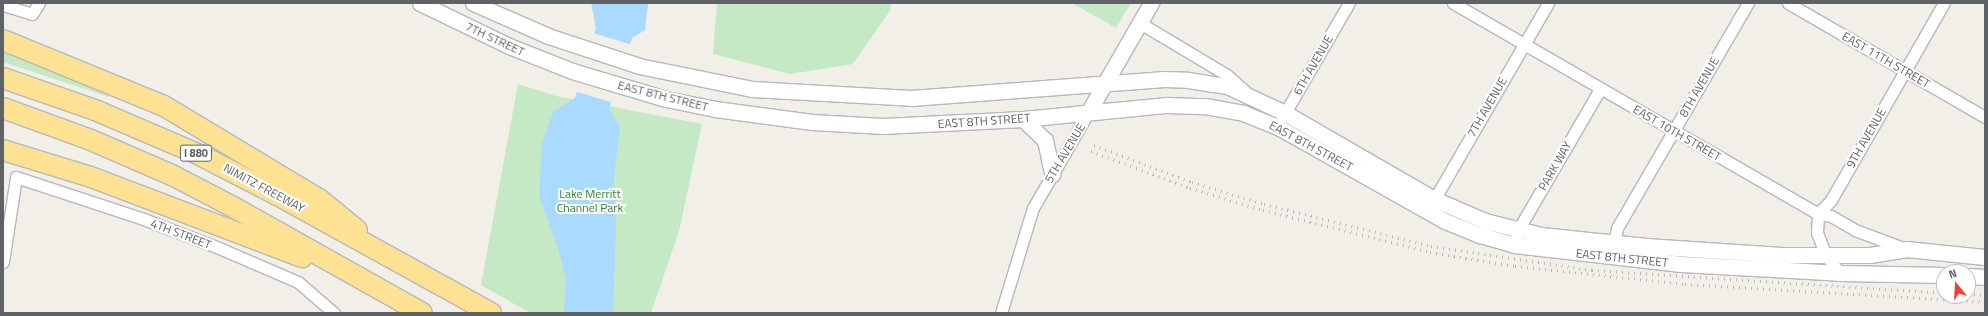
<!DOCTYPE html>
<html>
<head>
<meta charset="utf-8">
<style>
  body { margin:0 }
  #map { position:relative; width:1988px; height:316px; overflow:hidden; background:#f1efe8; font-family:"Titillium Web",sans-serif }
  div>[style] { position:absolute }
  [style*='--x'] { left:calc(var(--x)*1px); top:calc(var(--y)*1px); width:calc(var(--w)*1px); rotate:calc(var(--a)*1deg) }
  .green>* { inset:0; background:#c5e8c5 }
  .water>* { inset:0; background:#aadaff }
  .pier>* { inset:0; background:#f1efe8; transform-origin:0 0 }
  .roads { filter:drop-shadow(1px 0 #b5b8bc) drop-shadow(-1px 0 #b5b8bc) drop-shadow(0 1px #b5b8bc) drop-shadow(0 -1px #b5b8bc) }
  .street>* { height:11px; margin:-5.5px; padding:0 5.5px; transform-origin:5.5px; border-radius:5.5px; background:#fff }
  .secondary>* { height:15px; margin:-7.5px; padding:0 7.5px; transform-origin:7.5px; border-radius:7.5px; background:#fff }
  .highway>* { height:20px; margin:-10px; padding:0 10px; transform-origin:10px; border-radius:10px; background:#fde293 }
  .rail>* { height:3px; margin-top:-1.5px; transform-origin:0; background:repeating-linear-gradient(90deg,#b6b7b8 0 1px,transparent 0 6px) }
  span { translate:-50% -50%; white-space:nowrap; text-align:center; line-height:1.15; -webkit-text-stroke:4px #fff; paint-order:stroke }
  .shield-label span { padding:1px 3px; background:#fff; border:1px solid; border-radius:3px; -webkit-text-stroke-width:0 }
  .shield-label { font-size:11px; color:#5f6368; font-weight:700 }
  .street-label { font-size:12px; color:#5f6368 }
  .park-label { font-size:12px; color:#348238 }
  .frame { position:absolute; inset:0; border:4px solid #5f6368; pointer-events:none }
  .north { position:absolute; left:1936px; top:264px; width:40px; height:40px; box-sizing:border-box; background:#fff; border:1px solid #bfc1c3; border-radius:50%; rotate:342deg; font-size:11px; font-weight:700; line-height:16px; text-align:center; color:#5f6368 }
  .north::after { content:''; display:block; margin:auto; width:14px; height:18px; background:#ea4335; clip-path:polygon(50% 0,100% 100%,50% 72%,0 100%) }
</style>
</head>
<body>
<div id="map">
  <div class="green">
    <i style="clip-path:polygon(717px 3px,891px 3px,891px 9px,853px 64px,790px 74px,713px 54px)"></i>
    <i style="clip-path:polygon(1072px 3px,1131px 3px,1116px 28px)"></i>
    <i style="clip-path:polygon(3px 46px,112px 89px,109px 97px,3px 62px)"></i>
    <i style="clip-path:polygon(518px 84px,556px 96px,702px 124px,679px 231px,651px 313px,530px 313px,481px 285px)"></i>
  </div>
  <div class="water">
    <i style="clip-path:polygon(591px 3px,648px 3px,648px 5px,645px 30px,632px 38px,609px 109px,620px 126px,614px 178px,616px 228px,613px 313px,564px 313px,566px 279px,559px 252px,539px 195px,542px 143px,553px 112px,575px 98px,596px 28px)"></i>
  </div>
  <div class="pier">
    <i style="left:593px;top:33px;width:41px;height:61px;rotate:17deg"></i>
  </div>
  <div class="roads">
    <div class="street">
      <i style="--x:1453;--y:3;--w:422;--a:30"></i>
      <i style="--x:1818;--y:214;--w:13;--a:9"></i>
      <i style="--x:1831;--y:216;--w:28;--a:30"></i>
      <i style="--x:1855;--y:230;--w:54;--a:20.4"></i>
      <i style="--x:1788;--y:3;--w:228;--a:30.1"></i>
      <i style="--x:3;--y:5;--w:30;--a:17"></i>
      <i style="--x:32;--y:14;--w:13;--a:-58"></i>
      <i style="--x:1140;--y:23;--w:101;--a:30.9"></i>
      <i style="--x:1227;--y:75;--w:24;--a:42"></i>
      <i style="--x:1282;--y:118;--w:133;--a:-59.8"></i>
      <i style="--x:1431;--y:205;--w:233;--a:-59.9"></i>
      <i style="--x:1514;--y:245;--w:16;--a:-75"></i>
      <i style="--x:1518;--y:230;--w:163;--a:-59.8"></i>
      <i style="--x:1613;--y:249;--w:21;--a:-79"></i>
      <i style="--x:1617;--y:228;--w:260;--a:-59.8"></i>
      <i style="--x:3;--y:262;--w:86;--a:-81.3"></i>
      <i style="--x:16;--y:177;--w:132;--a:18.2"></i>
      <i style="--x:141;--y:218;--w:84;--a:21"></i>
      <i style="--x:219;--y:248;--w:86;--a:23.3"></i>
      <i style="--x:298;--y:282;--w:48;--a:40.7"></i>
      <i style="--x:1840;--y:273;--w:22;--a:-129"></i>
      <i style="--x:1826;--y:256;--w:25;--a:-111"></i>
      <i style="--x:1817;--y:233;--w:19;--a:-87"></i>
      <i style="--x:1818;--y:214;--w:19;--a:-47"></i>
      <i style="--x:1831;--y:200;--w:227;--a:-60.2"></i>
      <i style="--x:1001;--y:313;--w:110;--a:-73.1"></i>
      <i style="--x:1033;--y:208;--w:112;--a:-60"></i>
    </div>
    <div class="secondary">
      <i style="--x:420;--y:3;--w:99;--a:25.8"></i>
      <i style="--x:509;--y:46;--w:68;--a:21.6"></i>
      <i style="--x:572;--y:71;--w:98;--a:16.6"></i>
      <i style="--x:666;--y:99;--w:50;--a:11.5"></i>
      <i style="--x:715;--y:109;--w:98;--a:7.6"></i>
      <i style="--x:812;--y:122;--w:71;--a:3.2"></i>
      <i style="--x:883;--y:126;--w:140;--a:-2.9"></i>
      <i style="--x:1023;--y:119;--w:145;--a:-5.6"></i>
      <i style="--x:1167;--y:105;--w:38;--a:2"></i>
      <i style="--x:1205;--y:106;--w:39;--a:10"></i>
      <i style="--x:1243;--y:113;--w:38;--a:22"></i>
      <i style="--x:1278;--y:127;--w:192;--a:29.4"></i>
      <i style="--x:1445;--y:221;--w:38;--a:22"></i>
      <i style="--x:1480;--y:235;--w:35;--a:16"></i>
      <i style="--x:1514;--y:245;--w:168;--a:6.5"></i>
      <i style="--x:1681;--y:264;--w:159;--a:3.2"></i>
      <i style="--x:1840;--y:273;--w:104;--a:1.1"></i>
      <i style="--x:473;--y:3;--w:82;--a:23.7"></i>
      <i style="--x:548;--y:36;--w:96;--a:18.2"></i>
      <i style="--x:639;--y:66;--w:115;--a:11.5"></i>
      <i style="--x:752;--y:89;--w:159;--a:3.2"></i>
      <i style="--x:911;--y:98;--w:254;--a:-4.3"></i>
      <i style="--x:1164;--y:79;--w:24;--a:2"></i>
      <i style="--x:1188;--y:80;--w:39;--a:9"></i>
      <i style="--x:1227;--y:86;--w:64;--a:25"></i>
      <i style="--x:1285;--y:113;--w:172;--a:30"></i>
      <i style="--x:1434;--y:199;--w:56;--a:23.3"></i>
      <i style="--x:1485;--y:221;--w:58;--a:14"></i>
      <i style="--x:1541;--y:235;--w:106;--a:6"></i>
      <i style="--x:1646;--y:246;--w:136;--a:3.8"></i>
      <i style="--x:1782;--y:255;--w:88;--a:0"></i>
      <i style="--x:1870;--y:255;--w:36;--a:-9"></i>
      <i style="--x:1906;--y:249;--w:79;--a:5.8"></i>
      <i style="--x:1089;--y:111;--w:125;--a:-60.1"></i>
      <i style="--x:1023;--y:119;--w:30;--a:44"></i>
      <i style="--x:1045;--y:140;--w:35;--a:78"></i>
      <i style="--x:1968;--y:276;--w:17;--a:3"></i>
    </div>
    <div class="highway">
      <i style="--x:3;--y:40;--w:174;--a:22.3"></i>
      <i style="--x:164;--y:106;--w:181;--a:31"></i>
      <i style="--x:319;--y:199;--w:49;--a:39.2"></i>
      <i style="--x:3;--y:78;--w:97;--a:19.2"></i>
      <i style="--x:95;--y:110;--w:114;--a:23.2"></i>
      <i style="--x:200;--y:155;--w:91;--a:27.4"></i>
      <i style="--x:281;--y:197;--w:240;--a:28.9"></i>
      <i style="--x:3;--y:108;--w:94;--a:20"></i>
      <i style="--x:91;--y:140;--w:88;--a:23.4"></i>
      <i style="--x:172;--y:175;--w:71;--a:27.6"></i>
      <i style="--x:235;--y:208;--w:214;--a:29.3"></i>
      <i style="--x:3;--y:150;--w:92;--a:17.1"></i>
      <i style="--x:91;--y:177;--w:226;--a:20.8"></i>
    </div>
  </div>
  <div class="rail">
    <i style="--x:1094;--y:145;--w:105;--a:20.7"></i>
    <i style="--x:1192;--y:182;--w:75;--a:17"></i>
    <i style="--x:1264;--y:204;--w:172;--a:14.1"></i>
    <i style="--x:1431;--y:246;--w:163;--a:8.5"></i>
    <i style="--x:1592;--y:270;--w:353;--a:3.7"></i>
    <i style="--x:1091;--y:151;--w:106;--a:20.5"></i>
    <i style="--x:1190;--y:188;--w:76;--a:16.8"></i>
    <i style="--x:1263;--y:210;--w:172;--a:14.1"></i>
    <i style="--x:1430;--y:252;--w:86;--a:9.4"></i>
    <i style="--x:1515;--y:266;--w:171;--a:6"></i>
    <i style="--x:1685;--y:284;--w:301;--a:3.4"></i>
    <i style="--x:1968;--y:294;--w:17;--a:3"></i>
  </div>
  <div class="shield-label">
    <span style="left:196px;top:153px">I 880</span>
  </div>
  <div class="street-label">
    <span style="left:495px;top:39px;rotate:25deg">7TH STREET</span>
    <span style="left:1886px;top:60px;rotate:30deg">EAST 11TH STREET</span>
    <span style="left:1313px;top:65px;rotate:-60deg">6TH AVENUE</span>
    <span style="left:1699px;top:87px;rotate:-60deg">8TH AVENUE</span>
    <span style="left:663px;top:96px;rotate:14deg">EAST 8TH STREET</span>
    <span style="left:1487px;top:107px;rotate:-60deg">7TH AVENUE</span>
    <span style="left:984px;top:121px;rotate:-4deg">EAST 8TH STREET</span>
    <span style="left:1677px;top:133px;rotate:30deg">EAST 10TH STREET</span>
    <span style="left:1866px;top:138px;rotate:-60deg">9TH AVENUE</span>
    <span style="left:1311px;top:146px;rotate:28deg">EAST 8TH STREET</span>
    <span style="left:1065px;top:153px;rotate:-59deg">5TH AVENUE</span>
    <span style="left:1555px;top:166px;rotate:-60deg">PARK WAY</span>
    <span style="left:264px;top:188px;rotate:28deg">NIMITZ FREEWAY</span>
    <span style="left:181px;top:234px;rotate:21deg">4TH STREET</span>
    <span style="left:1622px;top:258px;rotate:6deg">EAST 8TH STREET</span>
  </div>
  <div class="park-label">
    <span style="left:590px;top:201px">Lake Merritt<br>Channel Park</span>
  </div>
  <div class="frame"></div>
  <div class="north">N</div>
</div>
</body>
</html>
